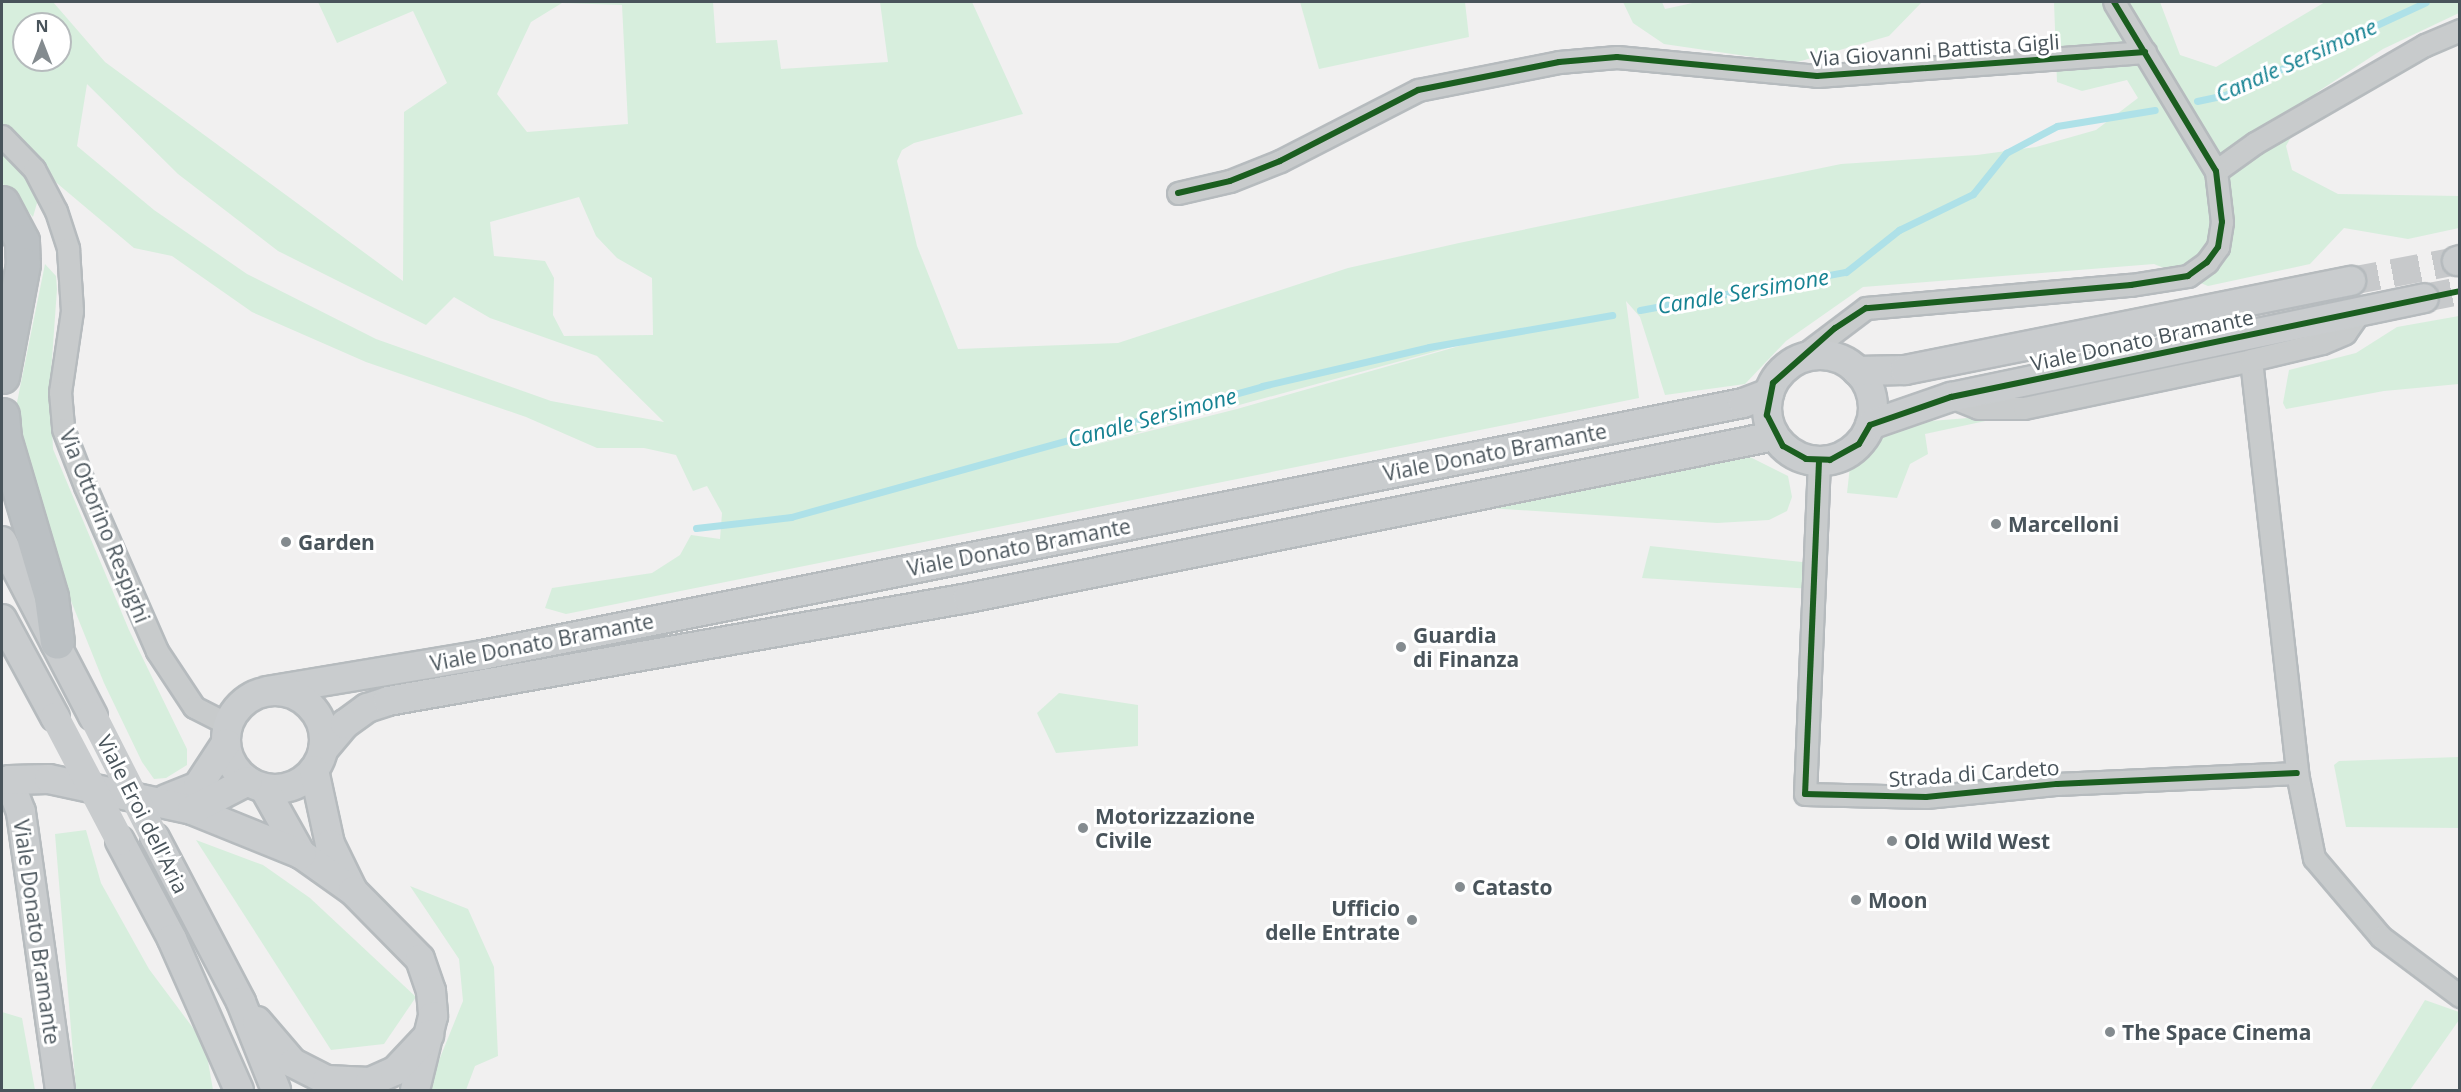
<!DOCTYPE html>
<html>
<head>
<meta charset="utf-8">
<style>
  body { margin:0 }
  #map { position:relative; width:2461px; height:1092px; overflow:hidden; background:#f1f0f0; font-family:"Open Sans",sans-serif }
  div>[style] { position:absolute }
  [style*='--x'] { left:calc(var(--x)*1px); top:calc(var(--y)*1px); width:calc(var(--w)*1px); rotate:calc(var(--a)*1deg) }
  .green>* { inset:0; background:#d7eedd }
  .stream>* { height:7px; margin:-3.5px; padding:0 3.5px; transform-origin:3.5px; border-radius:3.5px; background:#aee1e8 }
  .secondary-tunnel>* { height:28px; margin-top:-14px; transform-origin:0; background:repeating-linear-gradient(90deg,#c7c9cb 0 28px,transparent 0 42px) }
  .roads { filter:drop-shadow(2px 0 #b6bbbe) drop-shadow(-2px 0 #b6bbbe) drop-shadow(0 2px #b6bbbe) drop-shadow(0 -2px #b6bbbe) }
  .street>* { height:21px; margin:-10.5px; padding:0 10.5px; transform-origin:10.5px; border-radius:10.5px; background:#c8cbcc }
  .secondary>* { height:28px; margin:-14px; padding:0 14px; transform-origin:14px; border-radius:14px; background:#c9ccce }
  .secondary>.ring { margin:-14px; padding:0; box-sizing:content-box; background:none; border:28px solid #c9ccce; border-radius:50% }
  .highway>* { height:33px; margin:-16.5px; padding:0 16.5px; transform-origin:16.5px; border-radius:16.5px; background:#bbc0c3 }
  .secondary-bridge>* { height:28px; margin:-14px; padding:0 14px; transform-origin:14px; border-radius:14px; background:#c9ccce }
  .cycleway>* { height:6px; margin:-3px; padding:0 3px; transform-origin:3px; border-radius:3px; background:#1b5e20 }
  .dots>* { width:16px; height:16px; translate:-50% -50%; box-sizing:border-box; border:3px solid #fff; border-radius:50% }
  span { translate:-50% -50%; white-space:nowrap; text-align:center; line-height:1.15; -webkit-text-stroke:6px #fff; paint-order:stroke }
  .street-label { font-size:21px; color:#49545b }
  .poi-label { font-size:21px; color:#49545b; font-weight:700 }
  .left { translate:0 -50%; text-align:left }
  .right { translate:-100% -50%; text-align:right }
  .water-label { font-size:22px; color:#168292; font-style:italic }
  .frame { position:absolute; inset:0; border:3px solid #49545b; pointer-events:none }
  .north { position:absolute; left:12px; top:12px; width:60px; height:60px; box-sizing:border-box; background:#fff; border:2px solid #b6bbbd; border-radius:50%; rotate:0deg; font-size:16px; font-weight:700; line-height:24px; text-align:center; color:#49545b }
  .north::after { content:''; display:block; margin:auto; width:21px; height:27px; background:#848b8f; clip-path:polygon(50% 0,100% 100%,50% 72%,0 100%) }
</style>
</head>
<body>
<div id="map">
  <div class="green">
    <i style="clip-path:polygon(evenodd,2px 2px,53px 2px,105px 62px,403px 281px,404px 112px,447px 83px,413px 11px,337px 43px,318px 2px,713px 2px,716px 43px,777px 40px,781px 69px,888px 62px,880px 2px,972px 2px,1023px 114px,914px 143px,902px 150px,897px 161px,917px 246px,958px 349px,1118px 343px,1348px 268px,1459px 243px,1841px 164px,1977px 155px,2036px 147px,2096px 130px,2138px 98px,2127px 80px,2082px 91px,2057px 82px,2054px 2px,2160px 2px,2180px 55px,2216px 67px,2325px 2px,2459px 2px,2459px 13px,2383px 49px,2316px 93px,2286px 146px,2292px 170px,2338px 194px,2459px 196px,2459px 228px,2408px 239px,2344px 228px,2310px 264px,2208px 286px,2154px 264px,1863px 287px,1786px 341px,1745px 384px,1665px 395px,1640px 317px,1626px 301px,1639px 398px,566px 614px,545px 608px,552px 588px,652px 573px,680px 555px,691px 535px,720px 539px,722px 513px,707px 486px,693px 491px,676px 455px,644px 448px,597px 448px,526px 417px,366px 362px,252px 312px,172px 256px,134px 248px,52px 179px,41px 189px,33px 217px,2px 183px,2px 2px,562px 3px,622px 5px,628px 124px,527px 132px,497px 94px,531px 22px,562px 3px,2px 2px,24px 24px,60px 24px,60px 60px,24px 60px,24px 24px,2px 2px,87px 84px,178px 174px,278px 251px,426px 325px,454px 297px,490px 318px,597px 356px,664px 422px,551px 401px,376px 339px,247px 274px,154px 210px,77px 146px,87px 84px,2px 2px,579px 197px,596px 236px,617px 258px,652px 278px,653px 335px,564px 336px,553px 315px,554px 278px,545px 261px,494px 256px,490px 222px,579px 197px,2px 2px,1526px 327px,1237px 409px,1082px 448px,1525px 327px,1526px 327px)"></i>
    <i style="clip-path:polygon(1300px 2px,1465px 2px,1469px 37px,1319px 69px)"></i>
    <i style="clip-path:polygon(1623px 2px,1662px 2px,1665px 9px,1697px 2px,1922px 2px,1889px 36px,1794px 63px,1664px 44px,1633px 23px)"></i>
    <i style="clip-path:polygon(45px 264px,56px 276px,57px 289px,50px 387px,53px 449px,129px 630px,187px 749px,187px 765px,166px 778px,154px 779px,142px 762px,104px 683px,38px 519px,11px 432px)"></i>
    <i style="clip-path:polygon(2459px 316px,2459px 384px,2384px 391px,2286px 409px,2283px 403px,2289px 370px,2356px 353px,2397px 327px)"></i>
    <i style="clip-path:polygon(2018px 414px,1925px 434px,1928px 454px,1910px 464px,1897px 498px,1847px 493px,1850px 466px,1867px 444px,1906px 423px)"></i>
    <i style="clip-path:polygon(1740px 452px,1788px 476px,1792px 497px,1787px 511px,1769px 520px,1717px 523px,1488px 508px,1472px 503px)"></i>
    <i style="clip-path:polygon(1650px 546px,1812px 563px,1812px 589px,1642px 578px)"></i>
    <i style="clip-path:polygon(1059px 693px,1138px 705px,1138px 746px,1056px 753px,1037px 713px)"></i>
    <i style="clip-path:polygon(2459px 757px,2459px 828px,2346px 827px,2334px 765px,2339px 761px)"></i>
    <i style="clip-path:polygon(86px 830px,101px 883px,149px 969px,205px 1044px,213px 1090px,76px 1090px,55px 834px)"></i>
    <i style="clip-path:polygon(196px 840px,263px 865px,310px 898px,416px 997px,384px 1044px,331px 1050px)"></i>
    <i style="clip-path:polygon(410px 886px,468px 909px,494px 967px,498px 1056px,475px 1066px,466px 1090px,427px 1090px,463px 1001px,459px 959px)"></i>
    <i style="clip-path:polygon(2425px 1000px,2459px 1012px,2459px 1020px,2410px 1090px,2370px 1090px)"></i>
    <i style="clip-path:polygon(2px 1012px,22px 1018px,35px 1090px,2px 1090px)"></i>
  </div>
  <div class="stream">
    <i style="--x:2197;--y:101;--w:29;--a:-12"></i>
    <i style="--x:2225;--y:95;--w:221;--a:-24.8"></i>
    <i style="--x:1640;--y:310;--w:209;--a:-10.5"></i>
    <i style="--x:1846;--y:272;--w:68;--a:-38.4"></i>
    <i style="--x:1899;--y:230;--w:82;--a:-25.9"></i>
    <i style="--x:1973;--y:194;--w:53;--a:-51.2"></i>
    <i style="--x:2006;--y:153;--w:58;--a:-27.9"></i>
    <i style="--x:2057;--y:126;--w:99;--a:-9.3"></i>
    <i style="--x:696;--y:528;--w:96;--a:-6.6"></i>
    <i style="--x:791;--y:517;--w:489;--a:-15.5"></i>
    <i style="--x:1262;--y:386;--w:171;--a:-13.1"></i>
    <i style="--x:1429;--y:347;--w:186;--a:-9.9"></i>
  </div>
  <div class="secondary-tunnel">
    <i style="--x:2351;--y:281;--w:108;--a:-10.7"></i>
    <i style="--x:2424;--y:298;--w:37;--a:-11"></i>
  </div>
  <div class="roads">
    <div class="street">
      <i style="--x:2;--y:136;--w:46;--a:45.9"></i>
      <i style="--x:34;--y:169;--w:47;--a:62.4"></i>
      <i style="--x:56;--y:211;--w:40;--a:72"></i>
      <i style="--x:68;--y:249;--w:62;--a:86.3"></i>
      <i style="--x:72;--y:311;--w:82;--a:98.4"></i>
      <i style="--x:60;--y:392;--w:37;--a:85"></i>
      <i style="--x:63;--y:429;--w:61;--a:68.9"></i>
      <i style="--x:85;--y:486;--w:180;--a:66.4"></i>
      <i style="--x:157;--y:651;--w:67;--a:56.5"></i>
      <i style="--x:194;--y:707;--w:38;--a:27"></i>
      <i style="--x:2216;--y:171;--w:48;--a:-35.7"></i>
      <i style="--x:2255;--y:143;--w:196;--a:-30"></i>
      <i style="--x:2425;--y:45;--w:38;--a:-23"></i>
      <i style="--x:1178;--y:193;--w:53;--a:-13"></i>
      <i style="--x:1230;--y:181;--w:54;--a:-21.8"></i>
      <i style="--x:1280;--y:161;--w:155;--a:-27.2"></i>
      <i style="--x:1418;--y:90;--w:144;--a:-11.2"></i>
      <i style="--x:1559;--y:62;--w:58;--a:-4.9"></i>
      <i style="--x:1617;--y:57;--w:201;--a:5.4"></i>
      <i style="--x:1817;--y:76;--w:329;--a:-4.2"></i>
      <i style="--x:1797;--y:360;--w:86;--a:-37"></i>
      <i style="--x:1866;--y:308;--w:266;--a:-5"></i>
      <i style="--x:2131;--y:285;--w:58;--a:-9"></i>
      <i style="--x:2188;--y:276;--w:24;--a:-36"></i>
      <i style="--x:2207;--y:262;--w:19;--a:-54"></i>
      <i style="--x:2218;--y:247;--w:25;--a:-81"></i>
      <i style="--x:2222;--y:222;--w:51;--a:-96.7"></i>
      <i style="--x:2216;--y:171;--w:197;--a:-121.1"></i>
      <i style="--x:2251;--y:360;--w:416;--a:83.6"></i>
      <i style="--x:2297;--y:773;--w:87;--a:78.7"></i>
      <i style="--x:2314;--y:858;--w:104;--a:49.7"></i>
      <i style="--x:2381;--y:937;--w:99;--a:36.8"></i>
      <i style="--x:1951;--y:397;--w:29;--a:22"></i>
      <i style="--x:1978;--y:408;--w:46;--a:0"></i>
      <i style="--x:2024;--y:408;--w:232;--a:-11.9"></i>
      <i style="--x:2251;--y:360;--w:73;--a:-13.5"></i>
      <i style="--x:2322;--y:343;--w:25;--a:-23"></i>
      <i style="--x:2345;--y:333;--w:28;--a:-55"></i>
      <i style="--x:1819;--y:461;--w:333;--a:92.4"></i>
      <i style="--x:1805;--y:794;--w:121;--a:1.4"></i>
      <i style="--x:1926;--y:797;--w:132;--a:-5.7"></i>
      <i style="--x:2057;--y:784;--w:240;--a:-2.6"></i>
    </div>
    <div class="secondary">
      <i style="--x:2457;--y:261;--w:3;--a:-18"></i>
      <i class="ring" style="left:1767px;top:355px;width:78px;height:78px"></i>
      <i style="--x:1857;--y:371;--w:48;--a:-1.2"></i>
      <i style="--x:1905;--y:370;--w:455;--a:-11.3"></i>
      <i style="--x:1870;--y:425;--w:86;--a:-19.1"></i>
      <i style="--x:1951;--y:397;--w:483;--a:-11.8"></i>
      <i style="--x:2;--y:541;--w:197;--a:62.5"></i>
      <i style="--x:2;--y:619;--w:111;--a:61.6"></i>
      <i style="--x:267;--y:691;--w:218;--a:-9.5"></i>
      <i style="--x:482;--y:655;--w:1286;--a:-11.3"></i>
      <i style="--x:1743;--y:403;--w:28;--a:-21"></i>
      <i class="ring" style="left:226px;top:691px;width:70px;height:70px"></i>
      <i style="--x:323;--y:750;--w:34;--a:-50"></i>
      <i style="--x:345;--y:724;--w:27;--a:-36"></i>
      <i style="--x:367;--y:708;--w:22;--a:-18"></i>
      <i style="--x:388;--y:701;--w:589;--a:-10.07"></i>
      <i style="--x:968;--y:598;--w:822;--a:-11.36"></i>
      <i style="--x:314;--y:770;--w:76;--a:77.8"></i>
      <i style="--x:330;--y:844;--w:50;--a:63.9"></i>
      <i style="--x:264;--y:788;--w:76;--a:60.7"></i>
      <i style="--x:301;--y:854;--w:64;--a:35.4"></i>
      <i style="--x:353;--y:891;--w:95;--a:45.4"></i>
      <i style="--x:420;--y:959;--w:34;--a:71"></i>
      <i style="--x:431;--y:991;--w:25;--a:85"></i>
      <i style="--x:433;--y:1016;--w:76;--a:103.7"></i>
      <i style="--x:166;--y:799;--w:35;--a:-22"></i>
      <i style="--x:198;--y:786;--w:51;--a:-56.9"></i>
      <i style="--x:192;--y:810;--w:118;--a:22"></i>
      <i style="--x:155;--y:838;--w:185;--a:62.3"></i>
      <i style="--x:241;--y:1002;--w:95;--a:68.3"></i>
      <i style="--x:120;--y:841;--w:111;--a:62"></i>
      <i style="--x:172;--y:939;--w:165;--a:66.1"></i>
      <i style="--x:257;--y:1021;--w:55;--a:49.4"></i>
      <i style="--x:293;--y:1063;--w:38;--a:27"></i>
      <i style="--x:327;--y:1080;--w:43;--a:2.7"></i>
      <i style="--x:370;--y:1082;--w:27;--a:-24"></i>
      <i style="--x:395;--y:1071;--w:50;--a:-46.6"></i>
      <i style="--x:60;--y:1090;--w:281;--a:-98"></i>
      <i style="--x:21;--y:812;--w:34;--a:-111"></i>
      <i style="--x:9;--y:780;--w:40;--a:-1.4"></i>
      <i style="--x:49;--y:779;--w:146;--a:12.2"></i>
      <i style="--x:192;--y:810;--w:63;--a:-27.4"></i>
    </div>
    <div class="highway">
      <i style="--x:2;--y:203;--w:43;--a:62.2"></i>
      <i style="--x:22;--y:241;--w:23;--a:88"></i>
      <i style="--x:23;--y:264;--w:114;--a:100.6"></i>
      <i style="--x:2;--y:415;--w:23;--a:85"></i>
      <i style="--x:4;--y:438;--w:166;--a:73.5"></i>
      <i style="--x:51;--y:597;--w:45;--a:82.4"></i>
    </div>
  </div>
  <div class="secondary-bridge">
    <i style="--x:93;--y:716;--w:137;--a:63.1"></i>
    <i style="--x:55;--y:717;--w:140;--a:62.3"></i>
  </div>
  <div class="cycleway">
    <i style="--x:2114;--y:2;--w:197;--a:58.9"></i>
    <i style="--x:2216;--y:171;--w:51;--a:83.3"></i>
    <i style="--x:2222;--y:222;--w:25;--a:99"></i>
    <i style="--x:2218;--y:247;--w:19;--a:126"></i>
    <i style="--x:2207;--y:262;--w:24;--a:144"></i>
    <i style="--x:2188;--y:276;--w:58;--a:171"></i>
    <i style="--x:2131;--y:285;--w:266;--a:175"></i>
    <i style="--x:1866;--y:308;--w:37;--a:147"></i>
    <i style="--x:1835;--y:328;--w:83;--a:138.4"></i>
    <i style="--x:1773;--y:383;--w:33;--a:101"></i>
    <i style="--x:1767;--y:415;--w:35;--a:63"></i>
    <i style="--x:1783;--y:446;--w:26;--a:29"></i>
    <i style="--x:1806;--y:459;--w:24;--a:2"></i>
    <i style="--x:1830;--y:460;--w:33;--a:-29"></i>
    <i style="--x:1859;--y:444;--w:22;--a:-60"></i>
    <i style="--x:1870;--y:425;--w:86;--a:-19.1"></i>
    <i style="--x:1951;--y:397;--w:520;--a:-11.76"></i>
    <i style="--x:1178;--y:193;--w:53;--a:-13"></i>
    <i style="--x:1230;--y:181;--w:54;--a:-21.8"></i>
    <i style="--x:1280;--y:161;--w:155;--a:-27.2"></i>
    <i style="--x:1418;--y:90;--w:144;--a:-11.2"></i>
    <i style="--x:1559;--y:62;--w:58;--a:-4.9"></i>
    <i style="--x:1617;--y:57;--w:201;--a:5.4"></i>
    <i style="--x:1817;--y:76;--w:329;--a:-4.2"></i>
    <i style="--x:1819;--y:461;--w:333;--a:92.4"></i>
    <i style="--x:1805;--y:794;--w:121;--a:1.4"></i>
    <i style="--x:1926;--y:797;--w:132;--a:-5.7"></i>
    <i style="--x:2057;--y:784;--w:240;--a:-2.6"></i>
  </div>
  <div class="dots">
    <i style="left:1996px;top:524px;background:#848b8f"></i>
    <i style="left:286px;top:542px;background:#848b8f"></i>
    <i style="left:1401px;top:647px;background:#848b8f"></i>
    <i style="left:1083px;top:828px;background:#848b8f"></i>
    <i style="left:1892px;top:841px;background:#848b8f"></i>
    <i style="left:1460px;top:887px;background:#848b8f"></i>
    <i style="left:1856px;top:900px;background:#848b8f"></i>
    <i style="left:1412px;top:920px;background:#848b8f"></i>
    <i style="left:2110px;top:1032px;background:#848b8f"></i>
  </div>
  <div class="street-label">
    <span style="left:1935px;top:50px;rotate:-4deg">Via Giovanni Battista Gigli</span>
    <span style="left:2142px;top:340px;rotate:-12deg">Viale Donato Bramante</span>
    <span style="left:1495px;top:452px;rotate:-11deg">Viale Donato Bramante</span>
    <span style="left:105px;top:526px;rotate:68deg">Via Ottorino Respighi</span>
    <span style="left:1019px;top:547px;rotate:-11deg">Viale Donato Bramante</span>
    <span style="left:542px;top:642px;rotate:-11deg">Viale Donato Bramante</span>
    <span style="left:1974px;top:773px;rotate:-4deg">Strada di Cardeto</span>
    <span style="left:143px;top:814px;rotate:63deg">Viale Eroi dell'Aria</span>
    <span style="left:37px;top:932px;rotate:82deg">Viale Donato Bramante</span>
  </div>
  <div class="poi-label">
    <span class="left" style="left:2008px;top:524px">Marcelloni</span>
    <span class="left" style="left:298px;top:542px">Garden</span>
    <span class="left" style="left:1413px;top:647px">Guardia<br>di Finanza</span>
    <span class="left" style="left:1095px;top:828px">Motorizzazione<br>Civile</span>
    <span class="left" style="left:1904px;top:841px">Old Wild West</span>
    <span class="left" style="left:1472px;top:887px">Catasto</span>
    <span class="left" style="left:1868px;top:900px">Moon</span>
    <span class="right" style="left:1400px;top:920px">Ufficio<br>delle Entrate</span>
    <span class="left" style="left:2122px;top:1032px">The Space Cinema</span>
  </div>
  <div class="water-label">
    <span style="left:2296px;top:60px;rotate:-24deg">Canale Sersimone</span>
    <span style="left:1743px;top:291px;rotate:-10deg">Canale Sersimone</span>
    <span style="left:1152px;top:417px;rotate:-15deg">Canale Sersimone</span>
  </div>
  <div class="frame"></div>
  <div class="north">N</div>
</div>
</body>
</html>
